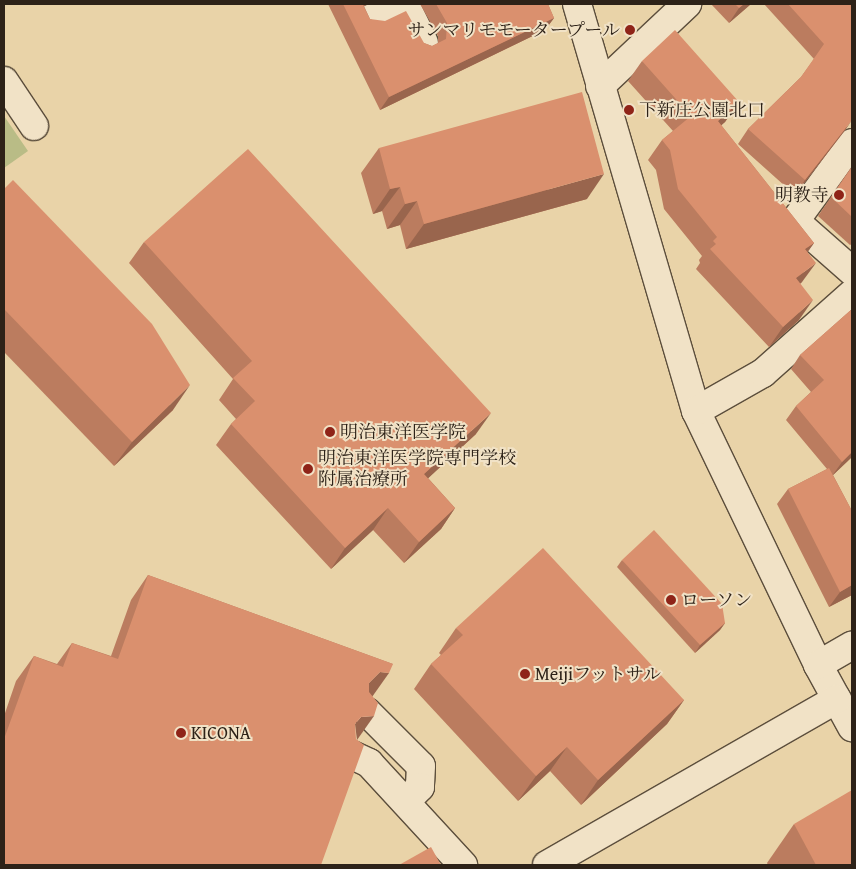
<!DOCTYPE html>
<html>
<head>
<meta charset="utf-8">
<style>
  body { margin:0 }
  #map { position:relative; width:856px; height:869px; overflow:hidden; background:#e9d3a8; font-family:"Gentium Book Plus","Noto Serif JP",serif }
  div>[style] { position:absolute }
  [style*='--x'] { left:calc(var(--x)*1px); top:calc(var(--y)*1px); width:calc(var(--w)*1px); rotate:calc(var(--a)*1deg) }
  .green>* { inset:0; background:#b9bc86 }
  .roads { filter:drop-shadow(1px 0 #5c4e3c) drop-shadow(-1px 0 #5c4e3c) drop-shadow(0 1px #5c4e3c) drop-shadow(0 -1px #5c4e3c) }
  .minor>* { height:28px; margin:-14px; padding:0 14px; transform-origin:14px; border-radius:14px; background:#f1e2c6 }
  .wall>* { inset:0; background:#bb7c5f }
  .shaded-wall>* { inset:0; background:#99654d }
  .building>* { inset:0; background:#da906e }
  .dots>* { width:14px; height:14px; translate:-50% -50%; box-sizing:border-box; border:2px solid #f1e2c6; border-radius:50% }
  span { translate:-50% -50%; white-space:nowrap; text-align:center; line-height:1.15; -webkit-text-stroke:4px #f1e2c6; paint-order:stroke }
  .poi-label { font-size:18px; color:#2d2218 }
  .right { translate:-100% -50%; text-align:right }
  .left { translate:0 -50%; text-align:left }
  .frame { position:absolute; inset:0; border:5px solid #2d2218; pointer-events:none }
</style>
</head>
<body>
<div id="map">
  <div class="green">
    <i style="clip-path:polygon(4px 116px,28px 151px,4px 168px)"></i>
  </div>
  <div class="roads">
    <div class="minor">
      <i style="--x:405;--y:4;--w:43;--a:64"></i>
      <i style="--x:577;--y:4;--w:424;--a:73.7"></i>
      <i style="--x:696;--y:411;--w:282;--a:64.3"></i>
      <i style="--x:818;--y:665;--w:71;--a:61.3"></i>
      <i style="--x:370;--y:19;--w:35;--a:-25"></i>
      <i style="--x:4;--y:81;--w:54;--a:56.3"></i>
      <i style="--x:600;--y:86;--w:120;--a:-43.3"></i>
      <i style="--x:852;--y:143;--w:97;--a:126.2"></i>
      <i style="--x:795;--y:221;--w:76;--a:41.3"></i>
      <i style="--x:696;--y:411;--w:77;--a:-29.6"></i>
      <i style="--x:763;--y:373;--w:119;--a:-41.6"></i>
      <i style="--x:818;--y:665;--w:39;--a:-30"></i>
      <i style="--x:367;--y:712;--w:76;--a:45"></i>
      <i style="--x:421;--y:766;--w:21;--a:93"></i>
      <i style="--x:420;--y:787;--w:21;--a:135"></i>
      <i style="--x:352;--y:755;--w:19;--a:25"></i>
      <i style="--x:369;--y:763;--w:139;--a:47.3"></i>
      <i style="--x:547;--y:865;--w:334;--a:-29.8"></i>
    </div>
  </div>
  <div class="wall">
    <i style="clip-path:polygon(328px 4px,369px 4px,364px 6px,370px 19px,424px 43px,432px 46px,438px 43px,438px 36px,420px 4px,548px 4px,554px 18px,545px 30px,380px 110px)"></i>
    <i style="clip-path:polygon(711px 4px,751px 4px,729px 23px)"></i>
    <i style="clip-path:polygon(764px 4px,852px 4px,846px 129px,795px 195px,738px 144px,748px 129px,801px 77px,814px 59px)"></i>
    <i style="clip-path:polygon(642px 61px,739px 102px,725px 122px,721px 125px,814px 243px,807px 252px,802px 282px,800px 284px,799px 320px,769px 347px,696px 269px,700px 263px,699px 260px,702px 256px,664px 209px,656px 170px,648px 160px,662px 140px,673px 131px,628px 81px)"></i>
    <i style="clip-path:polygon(379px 148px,587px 199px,406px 249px,400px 225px,387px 229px,382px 211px,373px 214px,361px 173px)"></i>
    <i style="clip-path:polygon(852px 166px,852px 244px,850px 245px,818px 216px)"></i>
    <i style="clip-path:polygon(4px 189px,173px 410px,114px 466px,4px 352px)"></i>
    <i style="clip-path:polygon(144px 242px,476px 434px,428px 478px,455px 508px,441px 529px,404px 563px,373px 530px,331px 569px,216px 445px,231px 424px,236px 419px,219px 400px,233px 379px,129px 263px)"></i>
    <i style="clip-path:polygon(852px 309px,852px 457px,833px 475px,852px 511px,852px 595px,829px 607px,777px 504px,788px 489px,827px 469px,786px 420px,796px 406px,811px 392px,791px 369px,800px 355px)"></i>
    <i style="clip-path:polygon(622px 560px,725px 623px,720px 630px,695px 653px,617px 567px)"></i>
    <i style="clip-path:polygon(148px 575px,393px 664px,4px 865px,4px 716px,16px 681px,34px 656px,57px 664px,72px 643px,111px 656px,131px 600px)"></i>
    <i style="clip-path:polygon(456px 628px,684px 700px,667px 724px,581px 805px,550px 771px,518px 801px,414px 689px,431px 664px,441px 655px,439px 653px)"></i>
    <i style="clip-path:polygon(794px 824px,852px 865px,768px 865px,767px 863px)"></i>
  </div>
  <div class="shaded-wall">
    <i style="clip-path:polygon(744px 4px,751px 4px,729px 23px,739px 8px)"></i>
    <i style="clip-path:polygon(554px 18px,545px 30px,380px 110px,389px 97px)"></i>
    <i style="clip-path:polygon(739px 102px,725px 122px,704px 141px,718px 121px)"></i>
    <i style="clip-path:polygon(852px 120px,846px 129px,795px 195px,805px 180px)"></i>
    <i style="clip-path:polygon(604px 174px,587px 199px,406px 249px,424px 224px)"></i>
    <i style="clip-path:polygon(400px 187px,382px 211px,373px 214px,390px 189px)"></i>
    <i style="clip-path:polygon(417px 201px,400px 225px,387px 229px,405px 204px)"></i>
    <i style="clip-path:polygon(814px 243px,800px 263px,805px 249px)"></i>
    <i style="clip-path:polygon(816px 263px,802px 282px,782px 298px,796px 278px)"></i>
    <i style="clip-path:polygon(813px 300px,799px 320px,769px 347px,783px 327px)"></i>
    <i style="clip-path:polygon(190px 385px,173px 410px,114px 466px,132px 442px)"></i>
    <i style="clip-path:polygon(491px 413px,476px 434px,409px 496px,424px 474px)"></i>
    <i style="clip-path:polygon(852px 452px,852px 457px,832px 476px,842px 462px)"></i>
    <i style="clip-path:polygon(388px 508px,373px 530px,331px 569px,345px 548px)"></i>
    <i style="clip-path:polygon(455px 508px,441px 529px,404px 563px,419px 542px)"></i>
    <i style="clip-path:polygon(852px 585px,852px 595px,829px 607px,840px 592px)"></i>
    <i style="clip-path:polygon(725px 623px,720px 630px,695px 653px,700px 645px)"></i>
    <i style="clip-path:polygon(380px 672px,389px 673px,372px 697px,362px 697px,369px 683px)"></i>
    <i style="clip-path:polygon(684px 700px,667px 724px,581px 805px,598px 780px)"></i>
    <i style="clip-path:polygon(374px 716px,357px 740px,355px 724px,361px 717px)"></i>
    <i style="clip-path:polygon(567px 747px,550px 771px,518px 801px,536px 776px)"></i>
  </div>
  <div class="building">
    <i style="clip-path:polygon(343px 4px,364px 4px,363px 5px,370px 19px,385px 21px,406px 11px,424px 43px,432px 46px,446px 39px,447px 23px,436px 4px,548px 4px,554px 18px,389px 97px)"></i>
    <i style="clip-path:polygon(735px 4px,744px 4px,739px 8px)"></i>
    <i style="clip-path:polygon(788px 4px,852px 4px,852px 120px,805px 180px,748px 129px,801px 77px,824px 44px)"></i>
    <i style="clip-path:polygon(675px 30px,739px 102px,718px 121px,814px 243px,805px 249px,816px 263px,796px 278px,813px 300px,783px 327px,710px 249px,716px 244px,713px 241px,717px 237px,678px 189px,670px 150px,662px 140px,691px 116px,642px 61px)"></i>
    <i style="clip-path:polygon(582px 92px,604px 174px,424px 224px,417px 201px,405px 204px,400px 187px,390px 189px,379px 148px)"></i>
    <i style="clip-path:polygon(248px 149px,491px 413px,424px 474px,455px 508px,419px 542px,388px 508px,345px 548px,231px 424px,255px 401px,233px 378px,252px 361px,144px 242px)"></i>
    <i style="clip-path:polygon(852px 167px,852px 217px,831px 197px)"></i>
    <i style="clip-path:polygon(13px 180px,152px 324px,190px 385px,132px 442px,4px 309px,4px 189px)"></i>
    <i style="clip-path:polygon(852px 309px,852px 452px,842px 462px,796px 406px,824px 380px,800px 355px)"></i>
    <i style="clip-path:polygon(829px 468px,852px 511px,852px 585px,840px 592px,788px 489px)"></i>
    <i style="clip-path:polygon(654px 530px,722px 604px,725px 623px,700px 645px,622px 560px)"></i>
    <i style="clip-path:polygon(543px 548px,684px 700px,598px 780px,567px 747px,536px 776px,431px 664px,463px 635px,456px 628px)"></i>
    <i style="clip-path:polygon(148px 575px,393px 664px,389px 673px,380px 672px,369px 683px,369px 692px,378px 703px,374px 716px,361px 717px,355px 724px,356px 739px,364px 745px,321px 865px,4px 865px,4px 739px,34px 656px,63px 667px,72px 643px,118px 659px)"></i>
    <i style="clip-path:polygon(852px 790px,852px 865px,816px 865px,794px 824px)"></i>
    <i style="clip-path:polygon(431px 847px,441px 865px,399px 865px)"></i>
  </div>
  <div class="dots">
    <i style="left:630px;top:30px;background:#8f2418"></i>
    <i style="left:629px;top:110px;background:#8f2418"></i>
    <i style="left:839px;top:195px;background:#8f2418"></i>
    <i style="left:330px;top:432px;background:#8f2418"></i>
    <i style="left:308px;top:469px;background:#8f2418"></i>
    <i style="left:671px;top:600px;background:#8f2418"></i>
    <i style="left:525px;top:674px;background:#8f2418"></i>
    <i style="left:181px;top:733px;background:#8f2418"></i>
  </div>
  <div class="poi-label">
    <span class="right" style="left:620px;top:30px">サンマリモモータープール</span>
    <span class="left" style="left:639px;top:110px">下新庄公園北口</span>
    <span class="right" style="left:829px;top:195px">明教寺</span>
    <span class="left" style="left:340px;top:432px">明治東洋医学院</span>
    <span class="left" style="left:318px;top:469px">明治東洋医学院専門学校<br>附属治療所</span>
    <span class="left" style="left:681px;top:600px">ローソン</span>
    <span class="left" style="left:535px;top:674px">Meijiフットサル</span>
    <span class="left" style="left:191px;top:733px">KICONA</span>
  </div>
  <div class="frame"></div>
</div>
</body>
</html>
